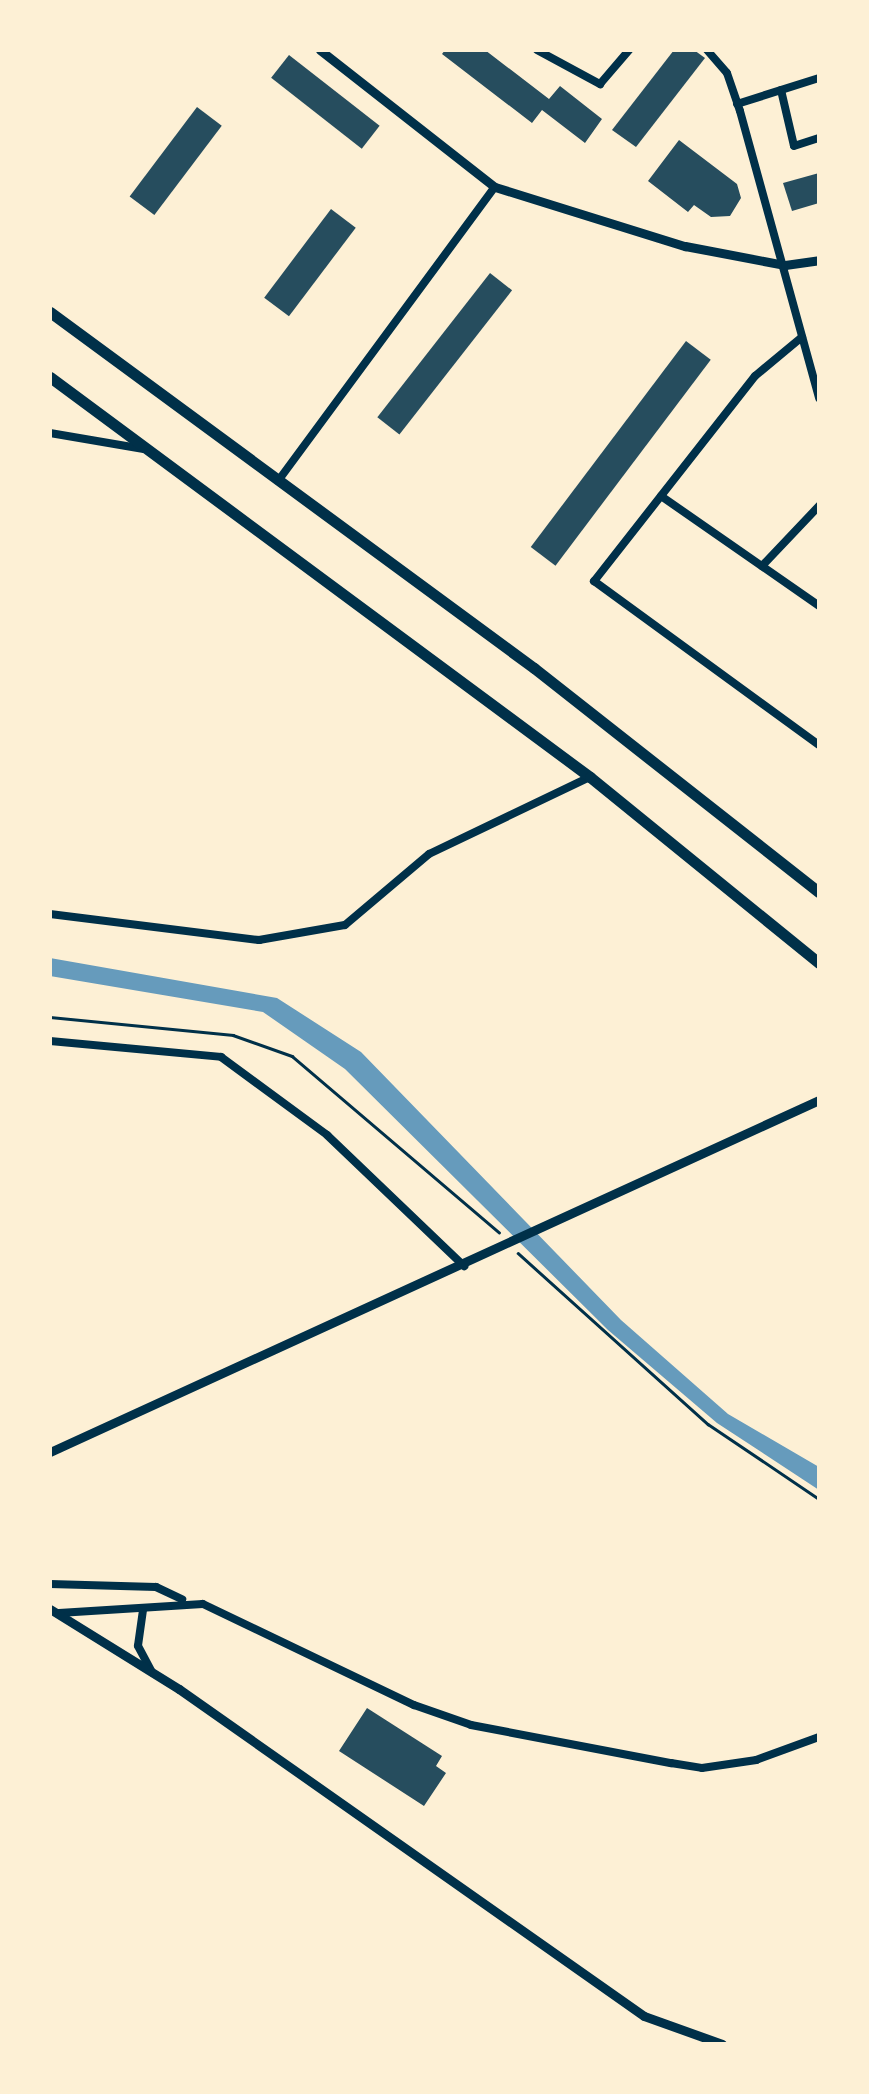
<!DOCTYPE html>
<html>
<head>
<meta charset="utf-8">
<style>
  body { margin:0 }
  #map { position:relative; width:869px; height:2094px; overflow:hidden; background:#fdf0d5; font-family:"Space Grotesk",sans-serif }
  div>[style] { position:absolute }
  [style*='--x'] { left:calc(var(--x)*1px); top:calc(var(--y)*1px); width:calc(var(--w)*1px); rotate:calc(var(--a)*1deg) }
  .water>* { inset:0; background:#669bbc }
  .building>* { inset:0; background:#264d5e; transform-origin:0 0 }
  .path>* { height:2.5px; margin:-1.25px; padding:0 1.25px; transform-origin:1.25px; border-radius:1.25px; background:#003049 }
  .minor>* { height:8px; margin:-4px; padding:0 4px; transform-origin:4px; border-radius:4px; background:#003049 }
  .tertiary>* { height:9px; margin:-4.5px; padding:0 4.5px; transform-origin:4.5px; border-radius:4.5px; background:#003049 }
  .primary>* { height:11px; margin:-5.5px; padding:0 5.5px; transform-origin:5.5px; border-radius:5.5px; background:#003049 }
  span { translate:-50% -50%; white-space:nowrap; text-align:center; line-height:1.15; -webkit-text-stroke:10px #fdf0d5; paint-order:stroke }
  .frame { position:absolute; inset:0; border:52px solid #fdf0d5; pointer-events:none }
</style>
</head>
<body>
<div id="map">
  <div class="water">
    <i style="clip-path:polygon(50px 958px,277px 998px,361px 1052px,621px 1320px,728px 1414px,819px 1467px,819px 1490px,717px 1423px,608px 1330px,345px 1069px,263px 1012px,50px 976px)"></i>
  </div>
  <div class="building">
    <i style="clip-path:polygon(445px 50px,485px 50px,549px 99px,560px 86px,602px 119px,585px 143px,542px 110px,532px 123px,442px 54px)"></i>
    <i style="clip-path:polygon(674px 50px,694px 50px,705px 58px,636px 147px,612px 130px)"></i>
    <i style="left:289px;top:55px;width:115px;height:29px;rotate:38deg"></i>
    <i style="left:197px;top:107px;width:31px;height:112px;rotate:37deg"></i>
    <i style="clip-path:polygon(679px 140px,737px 184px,741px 198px,730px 216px,711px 217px,694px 205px,688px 212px,648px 181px)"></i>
    <i style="clip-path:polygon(819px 173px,819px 203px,792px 211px,783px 183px)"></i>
    <i style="left:331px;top:209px;width:31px;height:111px;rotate:37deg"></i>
    <i style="left:490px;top:273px;width:28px;height:183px;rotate:38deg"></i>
    <i style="left:686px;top:341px;width:31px;height:258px;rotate:37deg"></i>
    <i style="clip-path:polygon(367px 1708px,442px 1756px,436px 1766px,446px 1773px,424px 1806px,339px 1751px)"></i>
  </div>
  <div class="path">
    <i style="--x:50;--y:1017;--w:184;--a:5.6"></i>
    <i style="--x:233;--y:1035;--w:63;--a:19.6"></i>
    <i style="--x:292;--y:1056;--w:272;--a:40.4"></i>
    <i style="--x:518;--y:1253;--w:256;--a:42"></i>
    <i style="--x:708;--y:1424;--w:134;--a:34"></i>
  </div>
  <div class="minor">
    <i style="--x:537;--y:50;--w:72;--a:28.4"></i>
    <i style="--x:600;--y:84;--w:45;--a:-49.5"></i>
    <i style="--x:707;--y:50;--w:30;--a:49"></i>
    <i style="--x:727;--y:73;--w:40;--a:71.1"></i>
    <i style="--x:740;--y:111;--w:298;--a:74.6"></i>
    <i style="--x:781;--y:90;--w:57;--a:76.9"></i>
    <i style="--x:794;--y:146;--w:26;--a:-18"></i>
    <i style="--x:737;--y:104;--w:86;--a:-17.6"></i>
    <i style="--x:802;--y:337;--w:61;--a:140.3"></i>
    <i style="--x:755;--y:376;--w:261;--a:128.1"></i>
    <i style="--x:594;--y:581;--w:278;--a:36.1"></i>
    <i style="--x:50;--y:433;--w:95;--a:9.7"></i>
    <i style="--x:278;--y:481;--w:365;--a:-53.6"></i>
    <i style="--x:661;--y:496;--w:193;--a:34.8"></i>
    <i style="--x:762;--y:566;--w:83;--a:-46.5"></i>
    <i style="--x:50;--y:914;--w:211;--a:7.1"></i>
    <i style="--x:259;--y:940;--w:87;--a:-9.9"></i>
    <i style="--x:345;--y:925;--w:110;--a:-40.2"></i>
    <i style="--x:429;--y:854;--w:178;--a:-25.6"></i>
    <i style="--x:50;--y:1041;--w:172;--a:5.3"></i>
    <i style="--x:221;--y:1057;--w:132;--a:36.3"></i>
    <i style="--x:327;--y:1135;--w:190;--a:43.7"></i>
    <i style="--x:50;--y:1584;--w:106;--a:1.6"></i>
    <i style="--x:156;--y:1587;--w:29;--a:25"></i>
    <i style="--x:143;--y:1610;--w:36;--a:98"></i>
    <i style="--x:138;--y:1646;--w:30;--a:62"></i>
    <i style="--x:59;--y:1613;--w:144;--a:-3.6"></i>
    <i style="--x:203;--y:1604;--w:234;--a:25.6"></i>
    <i style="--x:414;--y:1705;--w:60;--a:19.3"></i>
    <i style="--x:471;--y:1725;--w:204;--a:10.8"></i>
    <i style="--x:671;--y:1763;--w:31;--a:9"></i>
    <i style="--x:702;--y:1768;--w:55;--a:-8.4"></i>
    <i style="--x:756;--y:1760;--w:67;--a:-20.1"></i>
  </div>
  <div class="tertiary">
    <i style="--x:320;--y:50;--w:222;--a:38.1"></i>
    <i style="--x:495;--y:187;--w:199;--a:17.3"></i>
    <i style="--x:685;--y:246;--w:102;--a:10.8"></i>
    <i style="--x:785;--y:265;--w:34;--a:-8"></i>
    <i style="--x:50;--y:1452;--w:846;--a:-24.6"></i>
    <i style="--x:50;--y:1609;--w:152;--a:31.8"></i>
    <i style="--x:179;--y:1689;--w:568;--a:35.12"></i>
    <i style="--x:644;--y:2016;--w:83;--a:19.7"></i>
  </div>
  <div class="primary">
    <i style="--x:50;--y:312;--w:601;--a:36.34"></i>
    <i style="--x:534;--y:668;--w:362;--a:38.2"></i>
    <i style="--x:50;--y:377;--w:672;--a:36.53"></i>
    <i style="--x:590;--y:777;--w:295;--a:39.1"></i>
  </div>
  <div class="frame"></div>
</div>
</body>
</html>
